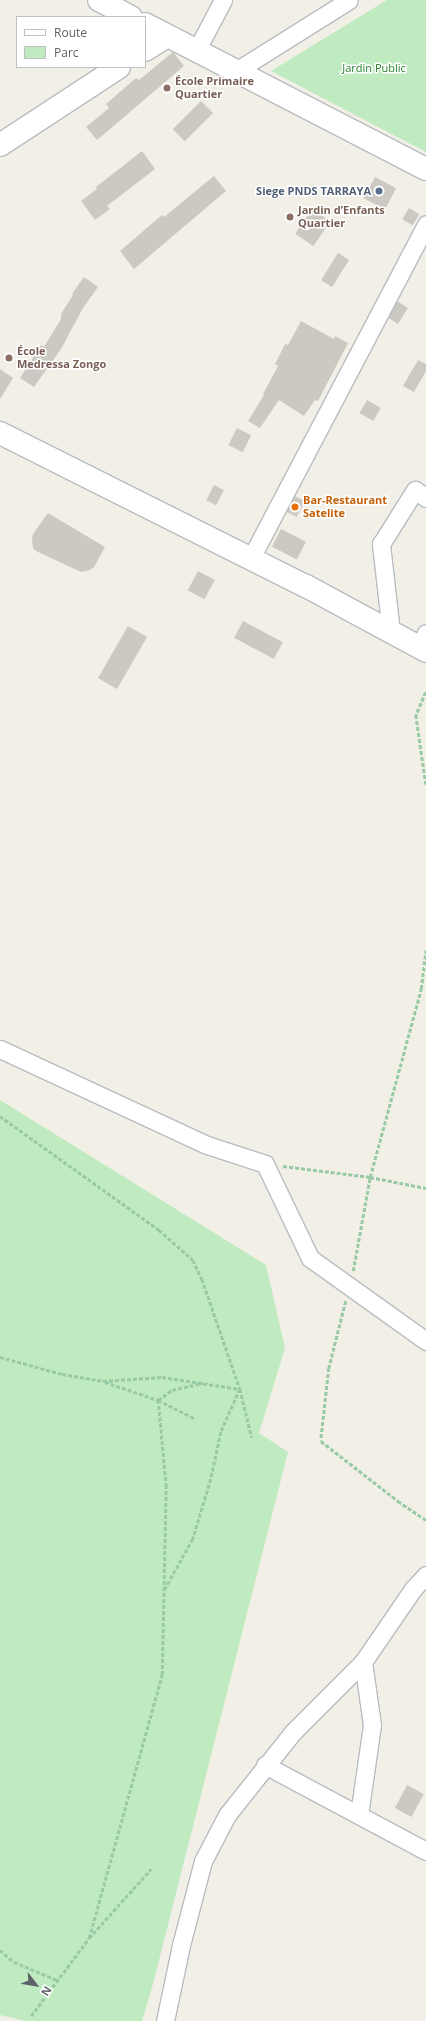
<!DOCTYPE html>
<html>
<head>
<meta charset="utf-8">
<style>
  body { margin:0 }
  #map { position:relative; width:426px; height:2021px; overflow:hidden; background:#f1efe6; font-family:"Open Sans",sans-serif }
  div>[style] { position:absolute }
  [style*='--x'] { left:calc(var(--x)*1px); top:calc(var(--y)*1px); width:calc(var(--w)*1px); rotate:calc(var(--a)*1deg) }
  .green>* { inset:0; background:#c0ebc0 }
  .building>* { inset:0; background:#ccc9c3; transform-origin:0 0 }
  .path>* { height:2.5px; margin-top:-1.25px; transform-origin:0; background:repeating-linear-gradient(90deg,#97caa5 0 4px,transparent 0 6px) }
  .roads { filter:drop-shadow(1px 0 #b8bcc1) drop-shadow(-1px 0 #b8bcc1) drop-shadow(0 1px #b8bcc1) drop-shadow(0 -1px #b8bcc1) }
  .street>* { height:17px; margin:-8.5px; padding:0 8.5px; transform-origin:8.5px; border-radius:8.5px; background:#fff }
  .secondary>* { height:22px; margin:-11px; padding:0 11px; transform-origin:11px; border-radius:11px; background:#fff }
  .dots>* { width:11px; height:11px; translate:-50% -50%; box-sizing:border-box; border:2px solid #fff; border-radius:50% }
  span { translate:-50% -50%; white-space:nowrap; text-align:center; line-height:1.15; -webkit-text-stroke:3px #fff; paint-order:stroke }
  .park-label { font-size:11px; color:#2a812e }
  .education-label { font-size:11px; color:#785e54; font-weight:700 }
  .left { translate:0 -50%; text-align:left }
  .service-label { font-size:11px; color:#4e5e75; font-weight:700 }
  .right { translate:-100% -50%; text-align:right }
  .food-label { font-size:11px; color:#c56008; font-weight:700 }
  .legend { position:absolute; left:16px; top:16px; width:130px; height:52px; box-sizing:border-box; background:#fff; border:1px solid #bec0c3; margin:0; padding:5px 7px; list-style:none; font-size:12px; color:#5d6268 }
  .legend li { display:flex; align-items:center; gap:8px; height:20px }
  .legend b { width:20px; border:1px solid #bec0c3 }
  .north { position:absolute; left:16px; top:1965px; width:40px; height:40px; -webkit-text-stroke:3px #fff; paint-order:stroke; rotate:121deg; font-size:11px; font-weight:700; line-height:16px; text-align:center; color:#5d6268 }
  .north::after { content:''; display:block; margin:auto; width:14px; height:18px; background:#5d6268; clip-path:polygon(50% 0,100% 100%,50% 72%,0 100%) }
</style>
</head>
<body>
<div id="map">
  <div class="green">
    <i style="clip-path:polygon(387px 0,426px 0,426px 152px,271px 71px)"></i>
    <i style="clip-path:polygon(0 1100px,266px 1265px,285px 1348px,259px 1433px,288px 1452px,153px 1984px,142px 2021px,26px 2021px,0 2015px)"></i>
  </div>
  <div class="building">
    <i style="clip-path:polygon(173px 52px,184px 66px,97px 140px,86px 127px,109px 108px,106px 104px,136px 78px,139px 80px)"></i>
    <i style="left:201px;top:101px;width:17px;height:40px;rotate:45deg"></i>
    <i style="clip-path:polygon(142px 151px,155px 169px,107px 206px,110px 209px,95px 220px,81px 201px,97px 189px,96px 187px)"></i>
    <i style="clip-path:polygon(214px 176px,226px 191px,134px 269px,120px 251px,162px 215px,164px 217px)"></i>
    <i style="left:375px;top:177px;width:24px;height:24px;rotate:28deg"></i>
    <i style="left:409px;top:208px;width:12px;height:13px;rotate:31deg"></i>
    <i style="left:312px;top:209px;width:22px;height:30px;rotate:34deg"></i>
    <i style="left:338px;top:253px;width:13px;height:32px;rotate:32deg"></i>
    <i style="clip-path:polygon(84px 277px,98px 287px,83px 308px,61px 349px,34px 387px,20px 378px,41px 345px,44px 347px,61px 319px,61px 314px,73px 295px,72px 294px)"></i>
    <i style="left:397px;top:301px;width:13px;height:19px;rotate:32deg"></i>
    <i style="clip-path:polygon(301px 321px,334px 339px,335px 336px,348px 343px,318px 401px,315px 400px,304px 416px,279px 400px,260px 428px,248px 421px,264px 395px,263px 394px,278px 366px,275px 364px,285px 344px,288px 345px)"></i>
    <i style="clip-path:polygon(418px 360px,426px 364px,426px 371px,414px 392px,403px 386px)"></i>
    <i style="clip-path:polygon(0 369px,13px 378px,0 399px)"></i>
    <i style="left:367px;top:400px;width:16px;height:15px;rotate:30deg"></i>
    <i style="left:237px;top:428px;width:16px;height:19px;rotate:27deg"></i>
    <i style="left:214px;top:485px;width:11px;height:17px;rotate:27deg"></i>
    <i style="left:295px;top:496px;width:11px;height:18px;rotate:27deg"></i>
    <i style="clip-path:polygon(48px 513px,105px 547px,94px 567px,90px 570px,81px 572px,36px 551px,33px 548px,32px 538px,33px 534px)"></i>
    <i style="left:281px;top:529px;width:28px;height:20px;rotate:27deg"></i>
    <i style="left:198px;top:571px;width:19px;height:22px;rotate:28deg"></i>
    <i style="left:243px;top:621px;width:45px;height:19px;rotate:28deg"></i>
    <i style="left:128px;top:626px;width:22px;height:60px;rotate:30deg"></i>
    <i style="left:407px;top:1785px;width:19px;height:26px;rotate:28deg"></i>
  </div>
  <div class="path">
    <i style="--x:426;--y:692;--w:25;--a:113"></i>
    <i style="--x:416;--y:715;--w:70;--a:81.8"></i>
    <i style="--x:0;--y:1116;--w:196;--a:35.6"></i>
    <i style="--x:159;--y:1230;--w:45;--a:41.4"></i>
    <i style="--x:193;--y:1260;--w:21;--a:65"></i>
    <i style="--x:202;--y:1279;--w:116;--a:70.9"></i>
    <i style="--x:240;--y:1389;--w:50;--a:76.2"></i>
    <i style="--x:283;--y:1166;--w:88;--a:7.2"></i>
    <i style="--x:370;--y:1177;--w:57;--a:11.1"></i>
    <i style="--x:353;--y:1271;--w:96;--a:-79.7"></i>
    <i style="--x:370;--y:1177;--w:195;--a:-74.8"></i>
    <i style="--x:421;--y:989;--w:39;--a:-83"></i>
    <i style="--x:346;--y:1301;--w:69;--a:104.2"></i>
    <i style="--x:329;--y:1368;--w:73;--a:96.3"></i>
    <i style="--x:321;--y:1441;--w:98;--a:37.9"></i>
    <i style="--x:398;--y:1501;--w:34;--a:34"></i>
    <i style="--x:0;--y:1357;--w:64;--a:15.3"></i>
    <i style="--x:62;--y:1374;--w:42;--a:9.7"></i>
    <i style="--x:103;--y:1381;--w:59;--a:-3.9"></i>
    <i style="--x:162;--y:1377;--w:79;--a:8.7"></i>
    <i style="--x:240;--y:1389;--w:47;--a:113.8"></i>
    <i style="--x:221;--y:1432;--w:48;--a:102"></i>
    <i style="--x:211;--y:1479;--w:63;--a:106.7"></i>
    <i style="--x:193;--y:1539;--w:57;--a:119.2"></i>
    <i style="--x:105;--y:1382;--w:56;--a:18.8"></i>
    <i style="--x:158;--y:1400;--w:42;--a:26.6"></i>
    <i style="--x:89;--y:1938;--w:273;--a:-74.5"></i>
    <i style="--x:162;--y:1675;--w:188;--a:-88.8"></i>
    <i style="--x:166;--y:1487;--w:87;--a:-95.3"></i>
    <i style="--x:158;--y:1400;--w:17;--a:-36"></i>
    <i style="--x:172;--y:1390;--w:32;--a:-13"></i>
    <i style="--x:0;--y:1950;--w:18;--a:41"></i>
    <i style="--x:14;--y:1962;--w:47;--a:22.7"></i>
    <i style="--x:31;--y:2016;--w:97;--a:-53.4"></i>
    <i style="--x:89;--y:1938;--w:93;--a:-48.1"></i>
  </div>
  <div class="roads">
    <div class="street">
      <i style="--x:196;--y:51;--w:58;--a:-62.1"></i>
      <i style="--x:236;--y:71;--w:133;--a:-32.1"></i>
      <i style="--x:251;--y:558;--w:377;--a:-62.3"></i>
      <i style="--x:391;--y:632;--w:89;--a:-96.5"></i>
      <i style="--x:381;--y:544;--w:64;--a:-57.8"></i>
      <i style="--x:415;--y:490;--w:14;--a:36"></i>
      <i style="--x:420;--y:647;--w:15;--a:-67"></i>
      <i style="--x:0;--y:1049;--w:228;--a:24.9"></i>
      <i style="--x:207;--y:1145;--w:61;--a:18.1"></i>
      <i style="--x:265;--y:1164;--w:104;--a:64.4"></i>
      <i style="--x:310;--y:1258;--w:143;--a:35.6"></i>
      <i style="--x:265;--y:1765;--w:183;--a:28.1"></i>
      <i style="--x:359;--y:1815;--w:91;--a:-81.8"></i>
      <i style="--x:372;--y:1725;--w:64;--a:-98.1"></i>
      <i style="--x:165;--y:2021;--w:78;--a:-78.1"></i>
      <i style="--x:181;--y:1945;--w:87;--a:-75.3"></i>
      <i style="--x:203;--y:1861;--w:52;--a:-62.4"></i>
      <i style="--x:227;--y:1815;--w:106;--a:-51.5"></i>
      <i style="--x:293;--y:1732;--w:99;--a:-45"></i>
      <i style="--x:363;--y:1662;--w:88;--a:-55.6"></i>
      <i style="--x:413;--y:1589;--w:19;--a:-47"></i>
    </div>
    <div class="secondary">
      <i style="--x:99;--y:0;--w:36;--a:28"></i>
      <i style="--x:145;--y:24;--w:316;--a:27.3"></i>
      <i style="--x:145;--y:50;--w:26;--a:-32"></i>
      <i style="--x:0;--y:145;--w:142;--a:-33.2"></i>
      <i style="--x:0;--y:433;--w:342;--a:26.6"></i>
      <i style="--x:306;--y:586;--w:136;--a:28.4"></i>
    </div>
  </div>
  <div class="dots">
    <i style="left:167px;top:88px;background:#8d6e63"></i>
    <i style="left:379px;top:191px;background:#5c6f8a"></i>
    <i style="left:290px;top:217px;background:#8d6e63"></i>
    <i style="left:9px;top:358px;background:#8d6e63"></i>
    <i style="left:295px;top:507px;background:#e8710a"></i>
  </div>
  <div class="park-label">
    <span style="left:374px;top:68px">Jardin Public</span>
  </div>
  <div class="education-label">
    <span class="left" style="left:175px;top:88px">École Primaire<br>Quartier</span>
    <span class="left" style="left:298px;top:217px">Jardin d’Enfants<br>Quartier</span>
    <span class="left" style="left:17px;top:358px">École<br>Medressa Zongo</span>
  </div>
  <div class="service-label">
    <span class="right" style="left:371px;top:191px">Siege PNDS TARRAYA</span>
  </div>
  <div class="food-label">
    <span class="left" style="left:303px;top:507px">Bar-Restaurant<br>Satelite</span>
  </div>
  <ul class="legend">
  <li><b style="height:5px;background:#fff"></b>Route</li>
  <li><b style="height:11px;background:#c0ebc0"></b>Parc</li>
  </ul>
  <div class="north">N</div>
</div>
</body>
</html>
